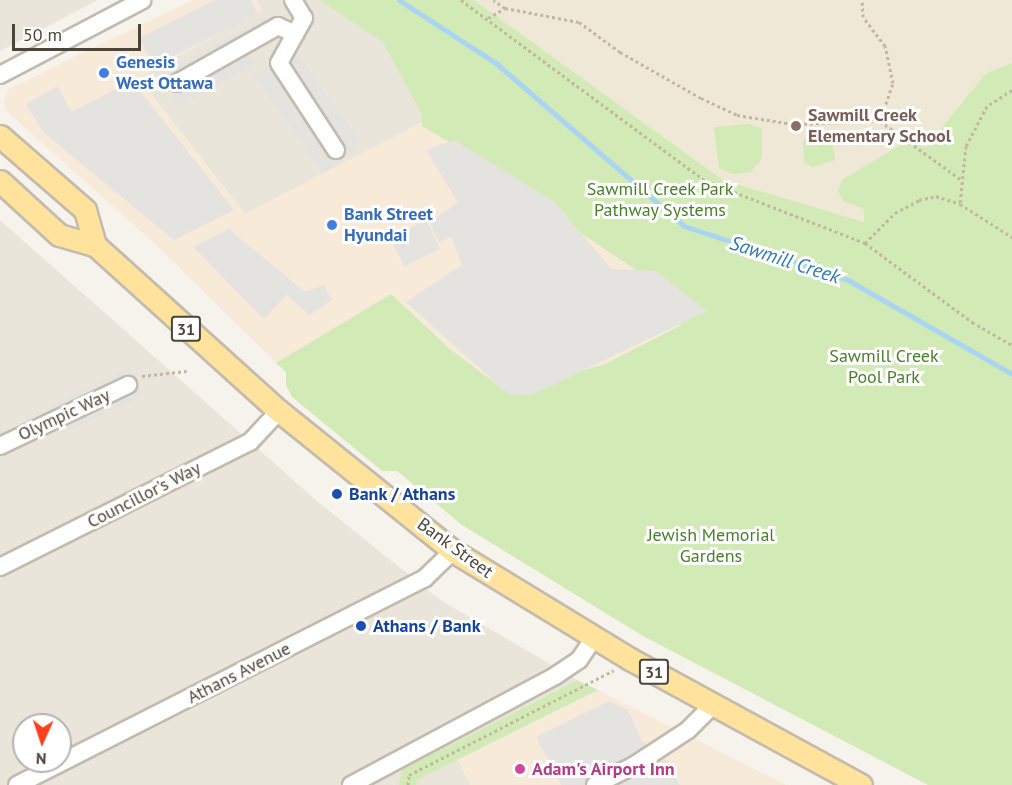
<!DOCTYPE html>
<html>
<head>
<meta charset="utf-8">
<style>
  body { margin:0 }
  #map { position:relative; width:1012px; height:785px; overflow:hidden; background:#f6f3ec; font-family:"PT Sans",sans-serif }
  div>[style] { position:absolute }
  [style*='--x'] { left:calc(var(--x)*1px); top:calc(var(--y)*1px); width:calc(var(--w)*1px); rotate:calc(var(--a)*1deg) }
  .residential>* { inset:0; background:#eae5da }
  .commercial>* { inset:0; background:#f7ead8 }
  .education>* { inset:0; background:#efe8d6 }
  .green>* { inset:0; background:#d2eab5 }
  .parking>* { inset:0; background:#e5e3e0; transform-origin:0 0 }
  .stream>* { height:5px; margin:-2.5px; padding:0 2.5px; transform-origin:2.5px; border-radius:2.5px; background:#a9d4f2 }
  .path>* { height:3px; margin-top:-1.5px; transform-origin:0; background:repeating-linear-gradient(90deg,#c4b79f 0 3px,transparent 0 6px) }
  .roads { filter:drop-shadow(2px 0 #c2bbae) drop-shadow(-2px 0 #c2bbae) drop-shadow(0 2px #c2bbae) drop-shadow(0 -2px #c2bbae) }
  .minor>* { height:16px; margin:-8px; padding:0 8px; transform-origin:8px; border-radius:8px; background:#fff }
  .major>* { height:21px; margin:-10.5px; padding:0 10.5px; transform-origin:10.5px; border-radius:10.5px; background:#ffe39c }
  .dots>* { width:16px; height:16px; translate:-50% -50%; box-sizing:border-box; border:3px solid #fff; border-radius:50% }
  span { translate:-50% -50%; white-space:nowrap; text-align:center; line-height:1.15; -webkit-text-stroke:6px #fff; paint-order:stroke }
  .shield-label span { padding:2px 4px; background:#fff; border:2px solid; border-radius:4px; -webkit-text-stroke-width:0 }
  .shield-label { font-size:16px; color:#4b4439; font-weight:700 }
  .shop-label { font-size:18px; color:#366cbe; font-weight:700 }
  .left { translate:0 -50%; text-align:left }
  .education-label { font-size:18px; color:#785e54; font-weight:700 }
  .park-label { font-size:18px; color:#4a7f2a }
  .street-label { font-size:18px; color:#4b4439 }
  .transit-label { font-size:18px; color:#164399; font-weight:700 }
  .hotel-label { font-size:18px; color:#b23c85; font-weight:700 }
  .water-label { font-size:20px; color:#2e7ab2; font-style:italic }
  .north { position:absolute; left:12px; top:713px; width:60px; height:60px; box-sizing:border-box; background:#fff; border:2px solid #b7b4b0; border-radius:50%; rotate:183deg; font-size:16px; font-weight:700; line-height:24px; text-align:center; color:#4b4439 }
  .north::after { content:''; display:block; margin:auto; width:21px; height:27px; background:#fc3f1d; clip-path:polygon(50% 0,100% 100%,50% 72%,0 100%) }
  .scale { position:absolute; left:12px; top:24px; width:129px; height:27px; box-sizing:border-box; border:3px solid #4b4439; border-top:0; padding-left:8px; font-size:18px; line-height:21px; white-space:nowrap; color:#4b4439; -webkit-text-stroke:4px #fff; paint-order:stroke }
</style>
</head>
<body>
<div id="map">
  <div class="residential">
    <i style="clip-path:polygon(0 0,98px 0,0 51px)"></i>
    <i style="clip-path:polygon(256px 0,319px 0,469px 98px,245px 214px,138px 78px,262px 10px)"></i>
    <i style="clip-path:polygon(evenodd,0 220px,318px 502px,439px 599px,577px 680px,451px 745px,470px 785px,0 785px,0 220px,24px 725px,60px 725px,60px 761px,24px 761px,24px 725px)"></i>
  </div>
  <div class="commercial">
    <i style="clip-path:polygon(193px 0,256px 0,262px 10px,139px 78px,245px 214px,469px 98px,750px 289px,605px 364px,499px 394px,391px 294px,276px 363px,154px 243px,5px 110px,4px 102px,8px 89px)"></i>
    <i style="clip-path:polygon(598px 690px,786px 785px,470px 785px,458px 760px)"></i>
  </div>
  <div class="education">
    <i style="clip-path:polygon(474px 0,1012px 0,1012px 63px,986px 73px,864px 222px,723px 180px)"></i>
  </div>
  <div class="green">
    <i style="clip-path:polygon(319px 0,474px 0,723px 180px,864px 222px,864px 209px,843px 201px,838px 191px,842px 180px,909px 140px,925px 148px,986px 73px,1012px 63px,1012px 785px,928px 785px,643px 636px,462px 525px,397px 471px,382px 471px,292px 397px,286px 385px,286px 372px,276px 363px,391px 294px,450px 349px,507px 392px,605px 364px,681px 325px,663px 288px,581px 233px,544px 199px,422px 126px,422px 115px,383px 42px)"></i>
    <i style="clip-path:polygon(748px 124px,762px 128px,762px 158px,751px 172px,732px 174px,719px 168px,714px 127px)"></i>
    <i style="clip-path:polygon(831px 133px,835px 160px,812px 167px,804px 162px,803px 141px,807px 136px)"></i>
    <i style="clip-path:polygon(577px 680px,598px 690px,417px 780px,416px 785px,399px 785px,402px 770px)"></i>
  </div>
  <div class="parking">
    <i style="clip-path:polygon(215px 0,251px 0,258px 14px,154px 66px,139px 38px)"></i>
    <i style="clip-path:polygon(306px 10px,317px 18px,297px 53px,362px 144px,323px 174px,254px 75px,269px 67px)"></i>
    <i style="clip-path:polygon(263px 18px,275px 38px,250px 52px,256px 63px,179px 106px,161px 75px)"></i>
    <i style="clip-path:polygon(132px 81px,234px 210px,174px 240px,43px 132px,26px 104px,58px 86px,71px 112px)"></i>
    <i style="clip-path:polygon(454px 140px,555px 202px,611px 269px,656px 271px,707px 311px,532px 395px,508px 394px,406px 302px,462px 265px,451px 237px,439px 242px,429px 222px,458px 203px,426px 150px)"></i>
    <i style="left:426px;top:220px;width:32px;height:40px;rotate:64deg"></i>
    <i style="clip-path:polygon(229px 229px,305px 292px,324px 285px,332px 300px,309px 315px,287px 295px,264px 319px,193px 247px)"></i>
    <i style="left:130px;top:368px;width:31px;height:93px;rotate:65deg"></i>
    <i style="clip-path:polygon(609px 701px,628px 710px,642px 741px,667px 761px,680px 785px,561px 785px,536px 737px)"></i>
  </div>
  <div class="stream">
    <i style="--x:399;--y:0;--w:117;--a:33.1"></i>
    <i style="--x:497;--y:64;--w:247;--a:40.9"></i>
    <i style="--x:684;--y:226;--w:173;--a:18.2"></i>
    <i style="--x:848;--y:280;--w:189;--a:29.8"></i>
  </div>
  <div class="path">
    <i style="--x:461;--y:0;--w:305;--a:36.5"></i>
    <i style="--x:706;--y:181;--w:171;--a:21.3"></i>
    <i style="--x:865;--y:243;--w:133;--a:36.4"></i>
    <i style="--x:972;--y:322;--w:46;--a:29.9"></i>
    <i style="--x:505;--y:8;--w:75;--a:10.7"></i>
    <i style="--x:579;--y:22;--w:51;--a:36.2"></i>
    <i style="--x:620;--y:52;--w:93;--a:29.6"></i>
    <i style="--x:701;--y:98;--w:40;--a:25"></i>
    <i style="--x:737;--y:115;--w:56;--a:9.3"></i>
    <i style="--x:792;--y:124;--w:88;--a:-2"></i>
    <i style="--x:880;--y:121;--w:40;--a:-71.1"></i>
    <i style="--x:893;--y:83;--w:38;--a:-102"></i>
    <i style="--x:885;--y:46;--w:36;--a:-127"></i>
    <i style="--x:863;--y:17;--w:17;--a:-93"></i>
    <i style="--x:488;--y:18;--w:20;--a:-30"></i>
    <i style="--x:505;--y:8;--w:14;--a:-146"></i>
    <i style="--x:1012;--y:90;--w:30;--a:147"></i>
    <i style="--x:987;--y:106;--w:45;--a:117.7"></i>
    <i style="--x:966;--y:146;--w:58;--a:95.9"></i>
    <i style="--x:960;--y:204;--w:62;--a:32.4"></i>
    <i style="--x:880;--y:121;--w:99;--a:35.9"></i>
    <i style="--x:865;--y:243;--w:42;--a:-45"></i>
    <i style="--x:895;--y:213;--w:27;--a:-28"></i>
    <i style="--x:919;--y:200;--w:17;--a:-13"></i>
    <i style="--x:936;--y:196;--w:25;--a:18"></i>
    <i style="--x:142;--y:376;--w:45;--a:-6.3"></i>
    <i style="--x:408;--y:785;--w:10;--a:-84"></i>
    <i style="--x:409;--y:775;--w:230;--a:-27.1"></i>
  </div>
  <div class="roads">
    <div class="minor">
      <i style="--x:293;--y:0;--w:21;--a:59"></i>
      <i style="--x:304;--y:18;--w:51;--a:119.1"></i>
      <i style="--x:279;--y:63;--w:104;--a:56.8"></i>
      <i style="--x:0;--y:75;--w:161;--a:-27.7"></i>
      <i style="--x:177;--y:83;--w:116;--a:-29.4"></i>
      <i style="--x:278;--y:26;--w:19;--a:25"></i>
      <i style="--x:0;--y:446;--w:142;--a:-25.5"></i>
      <i style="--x:0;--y:567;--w:280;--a:-26.6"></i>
      <i style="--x:250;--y:442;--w:42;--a:-46.9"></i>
      <i style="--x:17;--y:785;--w:458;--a:-26.9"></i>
      <i style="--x:425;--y:578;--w:39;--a:-44"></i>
      <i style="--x:351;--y:785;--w:231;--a:-28.1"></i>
      <i style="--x:555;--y:676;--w:29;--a:-34"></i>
      <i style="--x:579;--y:660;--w:27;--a:-56"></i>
      <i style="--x:595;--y:785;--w:42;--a:-26.6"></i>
      <i style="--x:633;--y:766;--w:66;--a:-33.2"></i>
      <i style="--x:688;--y:730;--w:35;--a:-45"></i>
    </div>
    <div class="major">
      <i style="--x:0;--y:136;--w:113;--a:41"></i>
      <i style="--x:85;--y:210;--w:36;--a:74"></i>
      <i style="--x:0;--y:181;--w:80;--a:42.5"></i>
      <i style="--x:59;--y:235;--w:37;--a:16"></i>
      <i style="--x:95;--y:245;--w:248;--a:42.1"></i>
      <i style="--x:279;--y:411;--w:223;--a:38.8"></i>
      <i style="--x:453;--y:551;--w:207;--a:31.4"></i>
      <i style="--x:630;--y:659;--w:263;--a:28.6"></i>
    </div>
  </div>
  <div class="dots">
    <i style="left:104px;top:73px;background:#3f7fe0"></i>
    <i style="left:796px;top:126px;background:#8d6e63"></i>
    <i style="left:332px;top:225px;background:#3f7fe0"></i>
    <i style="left:337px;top:494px;background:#1a4fb4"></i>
    <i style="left:361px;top:626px;background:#1a4fb4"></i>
    <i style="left:520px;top:769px;background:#d1479c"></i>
  </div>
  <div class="shield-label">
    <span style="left:186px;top:329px">31</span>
    <span style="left:654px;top:672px">31</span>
  </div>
  <div class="shop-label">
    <span class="left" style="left:116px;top:73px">Genesis<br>West Ottawa</span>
    <span class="left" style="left:344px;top:225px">Bank Street<br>Hyundai</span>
  </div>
  <div class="education-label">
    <span class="left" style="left:808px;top:126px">Sawmill Creek<br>Elementary School</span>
  </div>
  <div class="park-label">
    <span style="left:660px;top:200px">Sawmill Creek Park<br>Pathway Systems</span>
    <span style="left:884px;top:367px">Sawmill Creek<br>Pool Park</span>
    <span style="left:711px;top:546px">Jewish Memorial<br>Gardens</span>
  </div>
  <div class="street-label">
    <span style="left:64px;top:415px;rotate:-25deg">Olympic Way</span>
    <span style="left:144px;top:495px;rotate:-27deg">Councillor's Way</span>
    <span style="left:455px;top:548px;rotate:36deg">Bank Street</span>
    <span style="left:239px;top:673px;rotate:-27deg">Athans Avenue</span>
  </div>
  <div class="transit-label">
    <span class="left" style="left:349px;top:494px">Bank / Athans</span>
    <span class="left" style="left:373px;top:626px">Athans / Bank</span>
  </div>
  <div class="hotel-label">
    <span class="left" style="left:532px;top:769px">Adam's Airport Inn</span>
  </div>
  <div class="water-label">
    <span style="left:785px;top:260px;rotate:18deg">Sawmill Creek</span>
  </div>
  <div class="north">N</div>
  <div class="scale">50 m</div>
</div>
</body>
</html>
